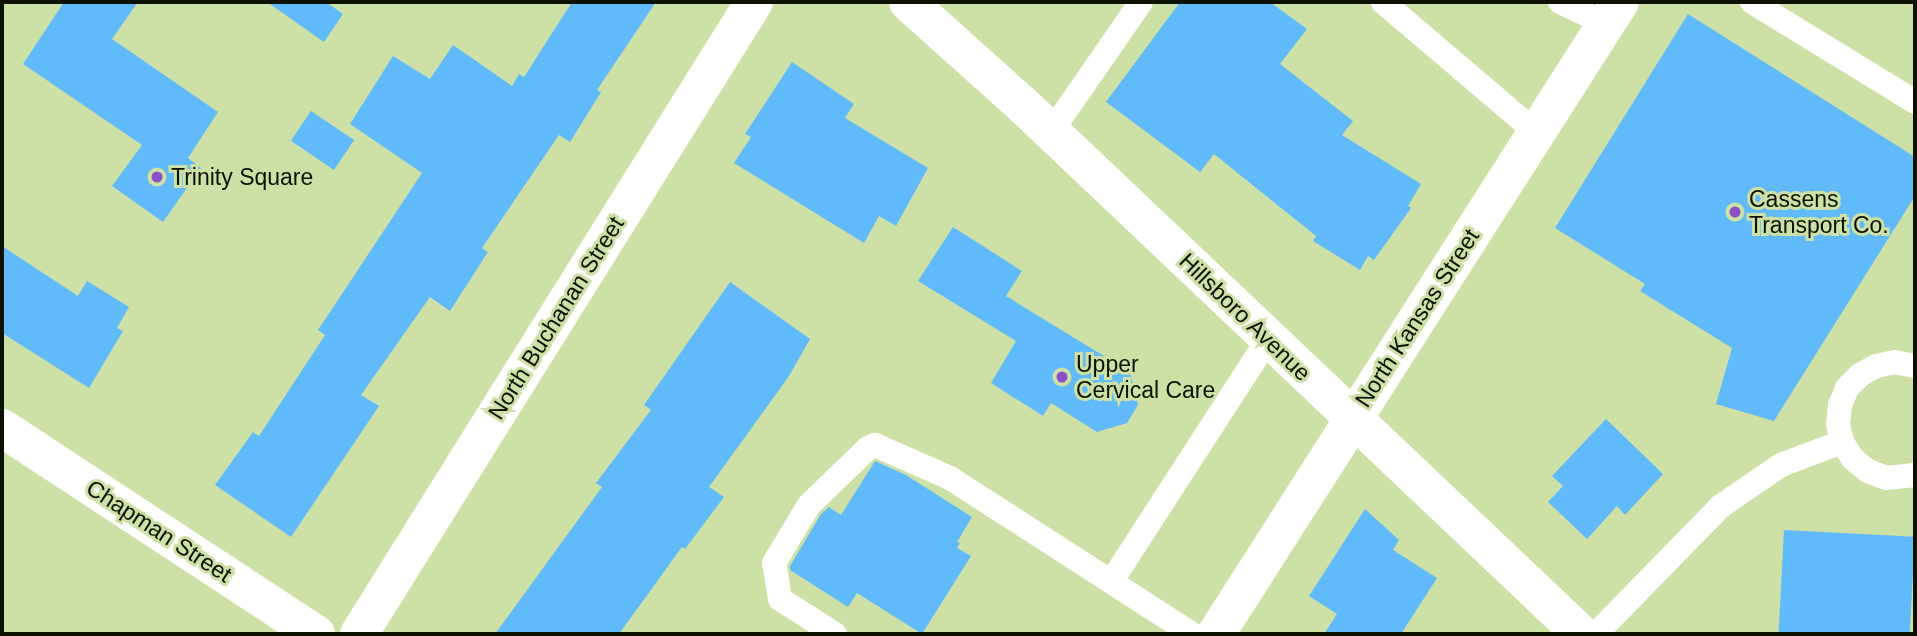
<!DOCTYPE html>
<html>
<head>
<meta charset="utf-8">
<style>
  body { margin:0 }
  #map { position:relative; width:1917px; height:636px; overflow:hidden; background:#cde1a6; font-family:Arial,sans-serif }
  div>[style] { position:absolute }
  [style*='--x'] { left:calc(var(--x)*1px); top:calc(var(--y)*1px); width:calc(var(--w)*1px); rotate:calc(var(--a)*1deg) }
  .building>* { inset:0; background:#61bafc; transform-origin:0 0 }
  .lane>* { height:24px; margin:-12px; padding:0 12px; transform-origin:12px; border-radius:12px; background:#fff }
  .street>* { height:38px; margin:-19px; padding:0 19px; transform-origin:19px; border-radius:19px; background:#fff }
  .secondary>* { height:38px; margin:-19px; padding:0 19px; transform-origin:19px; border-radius:19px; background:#fff }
  .dots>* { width:19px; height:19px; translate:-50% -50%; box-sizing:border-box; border:4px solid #cde1a6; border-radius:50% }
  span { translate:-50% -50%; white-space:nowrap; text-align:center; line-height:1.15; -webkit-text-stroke:6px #cde1a6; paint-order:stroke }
  .poi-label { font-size:23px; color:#0c1200 }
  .left { translate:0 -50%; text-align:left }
  .street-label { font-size:23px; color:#0c1200 }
  .frame { position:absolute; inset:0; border:4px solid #0c1200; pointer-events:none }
</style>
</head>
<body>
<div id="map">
  <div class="building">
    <i style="clip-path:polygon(64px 2px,138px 2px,112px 39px,218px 112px,188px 158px,201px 168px,163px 222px,112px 186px,142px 145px,23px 64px)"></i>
    <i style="clip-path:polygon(267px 2px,326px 2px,343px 14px,324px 42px)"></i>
    <i style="clip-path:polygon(572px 2px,656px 2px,597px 90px,601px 92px,570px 142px,559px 135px,482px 248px,488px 252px,450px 311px,430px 297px,361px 395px,379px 406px,291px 537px,215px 485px,253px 432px,259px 436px,325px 335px,318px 330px,422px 173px,350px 124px,393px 56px,430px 79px,453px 45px,512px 86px,519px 74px,524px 77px)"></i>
    <i style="clip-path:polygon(1180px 2px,1270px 2px,1307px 29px,1280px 64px,1353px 121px,1342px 135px,1421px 184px,1408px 206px,1411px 208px,1374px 260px,1368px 256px,1360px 270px,1313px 241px,1316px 236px,1214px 154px,1200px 172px,1106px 102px)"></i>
    <i style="clip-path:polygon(1688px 14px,1915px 157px,1915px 196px,1774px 421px,1716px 404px,1732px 348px,1640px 291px,1645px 284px,1555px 228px)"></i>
    <i style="clip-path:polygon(792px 62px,854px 104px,845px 118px,928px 168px,896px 226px,879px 216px,864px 243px,734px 163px,751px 137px,745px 134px)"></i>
    <i style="left:311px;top:111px;width:52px;height:36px;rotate:34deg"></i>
    <i style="clip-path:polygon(953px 227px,1022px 271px,1006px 296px,1130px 372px,1138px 405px,1127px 423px,1097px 432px,1051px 403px,1043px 416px,991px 383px,1016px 341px,918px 281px)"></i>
    <i style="clip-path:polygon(2px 246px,78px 296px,87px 281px,129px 307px,117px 328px,123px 331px,89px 388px,2px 333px)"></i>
    <i style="clip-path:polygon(730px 282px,810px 339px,789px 376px,709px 487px,724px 497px,685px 549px,682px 547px,619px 634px,495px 634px,602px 487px,596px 483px,651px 410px,644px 405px)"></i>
    <i style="clip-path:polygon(1606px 419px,1663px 474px,1625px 515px,1617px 506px,1587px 539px,1548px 502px,1563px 486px,1552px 476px)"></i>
    <i style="clip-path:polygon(875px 461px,906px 475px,972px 517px,957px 542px,960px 543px,957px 548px,971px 556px,922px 634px,857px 593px,848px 607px,790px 570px,790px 566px,821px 514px,829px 507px,841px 515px)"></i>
    <i style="clip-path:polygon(1365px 509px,1399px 540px,1393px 550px,1437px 578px,1401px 634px,1324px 634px,1337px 614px,1309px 596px)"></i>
    <i style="left:1784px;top:530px;width:131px;height:104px;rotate:3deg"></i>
  </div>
  <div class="lane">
    <i style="--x:1383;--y:2;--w:201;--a:40.4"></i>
    <i style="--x:1560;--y:2;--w:51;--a:25.6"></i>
    <i style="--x:1752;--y:2;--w:191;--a:31.5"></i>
    <i style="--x:1051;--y:132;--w:158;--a:-55.3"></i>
    <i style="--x:1915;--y:366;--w:20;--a:-169"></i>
    <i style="--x:1895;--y:362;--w:19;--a:168"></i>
    <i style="--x:1876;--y:366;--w:18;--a:151"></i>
    <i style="--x:1860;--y:375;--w:18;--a:135"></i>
    <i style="--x:1847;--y:388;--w:18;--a:112"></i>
    <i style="--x:1840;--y:405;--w:19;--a:96"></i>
    <i style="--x:1838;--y:424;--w:18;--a:77"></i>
    <i style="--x:1842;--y:442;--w:20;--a:57"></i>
    <i style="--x:1853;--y:459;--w:19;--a:39"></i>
    <i style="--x:1868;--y:471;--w:19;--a:21"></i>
    <i style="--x:1886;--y:478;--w:29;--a:-6"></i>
    <i style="--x:1111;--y:582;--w:289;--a:-57.1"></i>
    <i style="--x:835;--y:634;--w:65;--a:-147.5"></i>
    <i style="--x:780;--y:599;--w:36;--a:-99"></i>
    <i style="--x:774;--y:563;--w:68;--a:-58.9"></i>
    <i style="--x:809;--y:505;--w:82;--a:-44"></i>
    <i style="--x:868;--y:448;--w:8;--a:-23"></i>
    <i style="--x:875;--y:445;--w:82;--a:23.7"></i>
    <i style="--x:950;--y:478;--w:288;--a:32.8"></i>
    <i style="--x:1596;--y:634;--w:179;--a:-45.7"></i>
    <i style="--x:1721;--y:506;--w:73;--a:-34.3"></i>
    <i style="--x:1781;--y:465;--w:65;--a:-20.7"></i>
  </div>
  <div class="street">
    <i style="--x:2;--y:428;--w:376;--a:33.3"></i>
    <i style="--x:359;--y:634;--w:745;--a:-57.99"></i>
    <i style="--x:1216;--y:634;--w:750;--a:-57.41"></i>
  </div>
  <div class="secondary">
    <i style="--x:908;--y:2;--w:157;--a:41.9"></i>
    <i style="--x:1025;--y:107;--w:766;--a:43.47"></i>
  </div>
  <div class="dots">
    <i style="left:157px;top:177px;background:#8b51c8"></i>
    <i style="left:1735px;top:212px;background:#8b51c8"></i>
    <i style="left:1062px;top:377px;background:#8b51c8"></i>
  </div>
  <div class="poi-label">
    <span class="left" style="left:171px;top:177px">Trinity Square</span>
    <span class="left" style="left:1749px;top:212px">Cassens<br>Transport Co.</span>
    <span class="left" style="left:1076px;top:377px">Upper<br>Cervical Care</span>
  </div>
  <div class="street-label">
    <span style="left:1245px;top:317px;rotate:44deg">Hillsboro Avenue</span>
    <span style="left:556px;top:318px;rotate:-58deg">North Buchanan Street</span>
    <span style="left:1417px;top:318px;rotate:-57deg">North Kansas Street</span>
    <span style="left:159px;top:531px;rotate:33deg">Chapman Street</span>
  </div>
  <div class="frame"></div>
</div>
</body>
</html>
